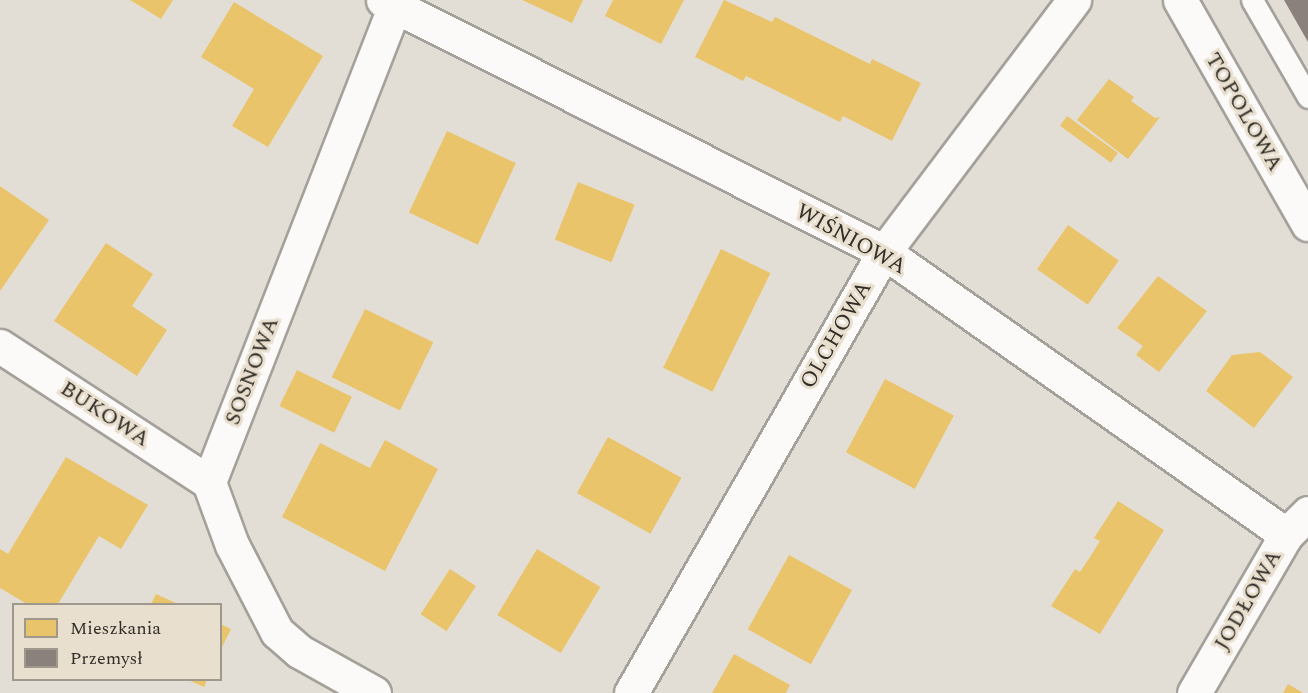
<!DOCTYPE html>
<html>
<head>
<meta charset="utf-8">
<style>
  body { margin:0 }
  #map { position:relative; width:1308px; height:693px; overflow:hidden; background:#e3ded5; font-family:Spectral,serif }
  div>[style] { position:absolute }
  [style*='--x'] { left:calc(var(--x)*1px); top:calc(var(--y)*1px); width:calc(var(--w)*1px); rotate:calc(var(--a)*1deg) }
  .homes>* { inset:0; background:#e9c46a; transform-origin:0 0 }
  .industry>* { inset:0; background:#8a817c }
  .roads { filter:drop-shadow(2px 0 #a4a09a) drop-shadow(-2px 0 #a4a09a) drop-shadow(0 2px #a4a09a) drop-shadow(0 -2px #a4a09a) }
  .lane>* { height:21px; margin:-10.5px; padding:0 10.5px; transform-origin:10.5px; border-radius:10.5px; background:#fbfaf9 }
  .street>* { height:33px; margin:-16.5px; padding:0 16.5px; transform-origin:16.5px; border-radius:16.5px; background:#fbfaf9 }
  span { translate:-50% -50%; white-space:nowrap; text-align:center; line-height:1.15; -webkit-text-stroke:6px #e9dfcf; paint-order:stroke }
  .street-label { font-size:22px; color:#312e28 }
  .legend { position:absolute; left:12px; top:603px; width:210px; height:78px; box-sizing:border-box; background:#e9dfcf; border:2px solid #9f988c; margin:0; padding:8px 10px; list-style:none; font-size:18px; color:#312e28 }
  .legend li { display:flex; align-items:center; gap:12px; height:30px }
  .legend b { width:30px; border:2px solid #9f988c }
</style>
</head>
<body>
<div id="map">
  <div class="homes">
    <i style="clip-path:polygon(130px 0,173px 0,161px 19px)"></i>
    <i style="clip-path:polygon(522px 0,583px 0,572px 23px)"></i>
    <i style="clip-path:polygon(613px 0,684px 0,661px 44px,605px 16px)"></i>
    <i style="clip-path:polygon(724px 0,772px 22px,775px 17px,870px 64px,872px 59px,921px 83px,892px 141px,843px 116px,840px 122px,746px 76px,743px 81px,695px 57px)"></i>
    <i style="clip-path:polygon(234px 2px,323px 56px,268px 147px,232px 126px,254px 89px,201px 57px)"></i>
    <i style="clip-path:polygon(1109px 79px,1134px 97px,1131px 101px,1155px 118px,1160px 117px,1128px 159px,1077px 120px)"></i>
    <i style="left:1067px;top:116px;width:63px;height:12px;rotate:36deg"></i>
    <i style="left:447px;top:131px;width:76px;height:90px;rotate:25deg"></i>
    <i style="left:578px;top:182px;width:61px;height:62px;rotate:22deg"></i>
    <i style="clip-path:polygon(0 186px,49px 220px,0 291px)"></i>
    <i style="left:1068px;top:225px;width:62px;height:54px;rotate:35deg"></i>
    <i style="clip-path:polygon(106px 243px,153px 274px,132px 306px,167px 330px,137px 376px,54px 321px)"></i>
    <i style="left:721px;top:249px;width:55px;height:132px;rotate:26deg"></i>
    <i style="clip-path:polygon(1158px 276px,1207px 311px,1159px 372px,1136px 355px,1143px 346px,1117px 328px)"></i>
    <i style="left:365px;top:309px;width:76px;height:76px;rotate:26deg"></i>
    <i style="clip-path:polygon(1260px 352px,1293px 377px,1254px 428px,1206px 391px,1232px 355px)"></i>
    <i style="left:297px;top:370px;width:61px;height:40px;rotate:26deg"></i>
    <i style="left:885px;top:379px;width:78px;height:83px;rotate:28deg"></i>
    <i style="left:608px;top:437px;width:84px;height:64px;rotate:29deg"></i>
    <i style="clip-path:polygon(385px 440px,438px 469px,385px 571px,282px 517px,320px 443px,370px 468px)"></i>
    <i style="clip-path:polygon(66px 457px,148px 505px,121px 549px,99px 536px,58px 604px,27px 604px,0 588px,0 549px,8px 554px)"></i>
    <i style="clip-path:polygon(1118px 501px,1164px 530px,1100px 634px,1051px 606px,1075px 569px,1080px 572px,1090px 557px,1100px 541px,1094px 538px)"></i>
    <i style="left:537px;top:549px;width:74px;height:77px;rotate:31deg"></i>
    <i style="left:789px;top:555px;width:72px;height:85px;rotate:29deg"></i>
    <i style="left:450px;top:569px;width:31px;height:54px;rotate:33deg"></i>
    <i style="clip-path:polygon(156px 594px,178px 604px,151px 604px)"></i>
    <i style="clip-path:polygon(220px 624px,231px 629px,220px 651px)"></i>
    <i style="clip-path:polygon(734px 654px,790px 685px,786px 693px,712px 693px)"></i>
    <i style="clip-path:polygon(188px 680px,207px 680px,204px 687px)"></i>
    <i style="clip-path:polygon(1288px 684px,1303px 693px,1283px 693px)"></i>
  </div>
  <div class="industry">
    <i style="clip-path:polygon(1284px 0,1308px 0,1308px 42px)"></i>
  </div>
  <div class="roads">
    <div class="lane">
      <i style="--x:1252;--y:0;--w:112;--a:60"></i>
    </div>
    <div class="street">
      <i style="--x:383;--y:0;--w:561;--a:26.7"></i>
      <i style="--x:884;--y:252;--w:492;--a:35.1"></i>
      <i style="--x:1180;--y:0;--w:258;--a:60.3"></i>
      <i style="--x:0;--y:346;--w:249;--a:33.1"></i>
      <i style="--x:374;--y:693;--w:86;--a:-150.8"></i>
      <i style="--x:299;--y:651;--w:29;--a:-139"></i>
      <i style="--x:277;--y:632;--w:98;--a:-117.3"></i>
      <i style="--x:232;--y:545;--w:67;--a:-110.1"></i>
      <i style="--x:209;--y:482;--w:517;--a:-68.69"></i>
      <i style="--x:631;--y:693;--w:508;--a:-60.16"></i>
      <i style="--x:884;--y:252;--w:316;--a:-53"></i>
      <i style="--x:1194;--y:693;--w:183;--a:-59.8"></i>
      <i style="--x:1286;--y:535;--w:31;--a:-45"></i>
    </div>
  </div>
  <div class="street-label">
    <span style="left:1244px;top:112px;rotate:60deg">TOPOLOWA</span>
    <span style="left:851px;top:239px;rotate:29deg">WIŚNIOWA</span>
    <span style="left:836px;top:335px;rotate:-60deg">OLCHOWA</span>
    <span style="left:252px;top:371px;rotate:-69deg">SOSNOWA</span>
    <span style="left:105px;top:414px;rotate:33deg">BUKOWA</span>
    <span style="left:1248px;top:600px;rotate:-60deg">JODŁOWA</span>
  </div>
  <ul class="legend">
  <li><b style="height:16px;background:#e9c46a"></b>Mieszkania</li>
  <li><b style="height:16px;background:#8a817c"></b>Przemysł</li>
  </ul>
</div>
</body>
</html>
